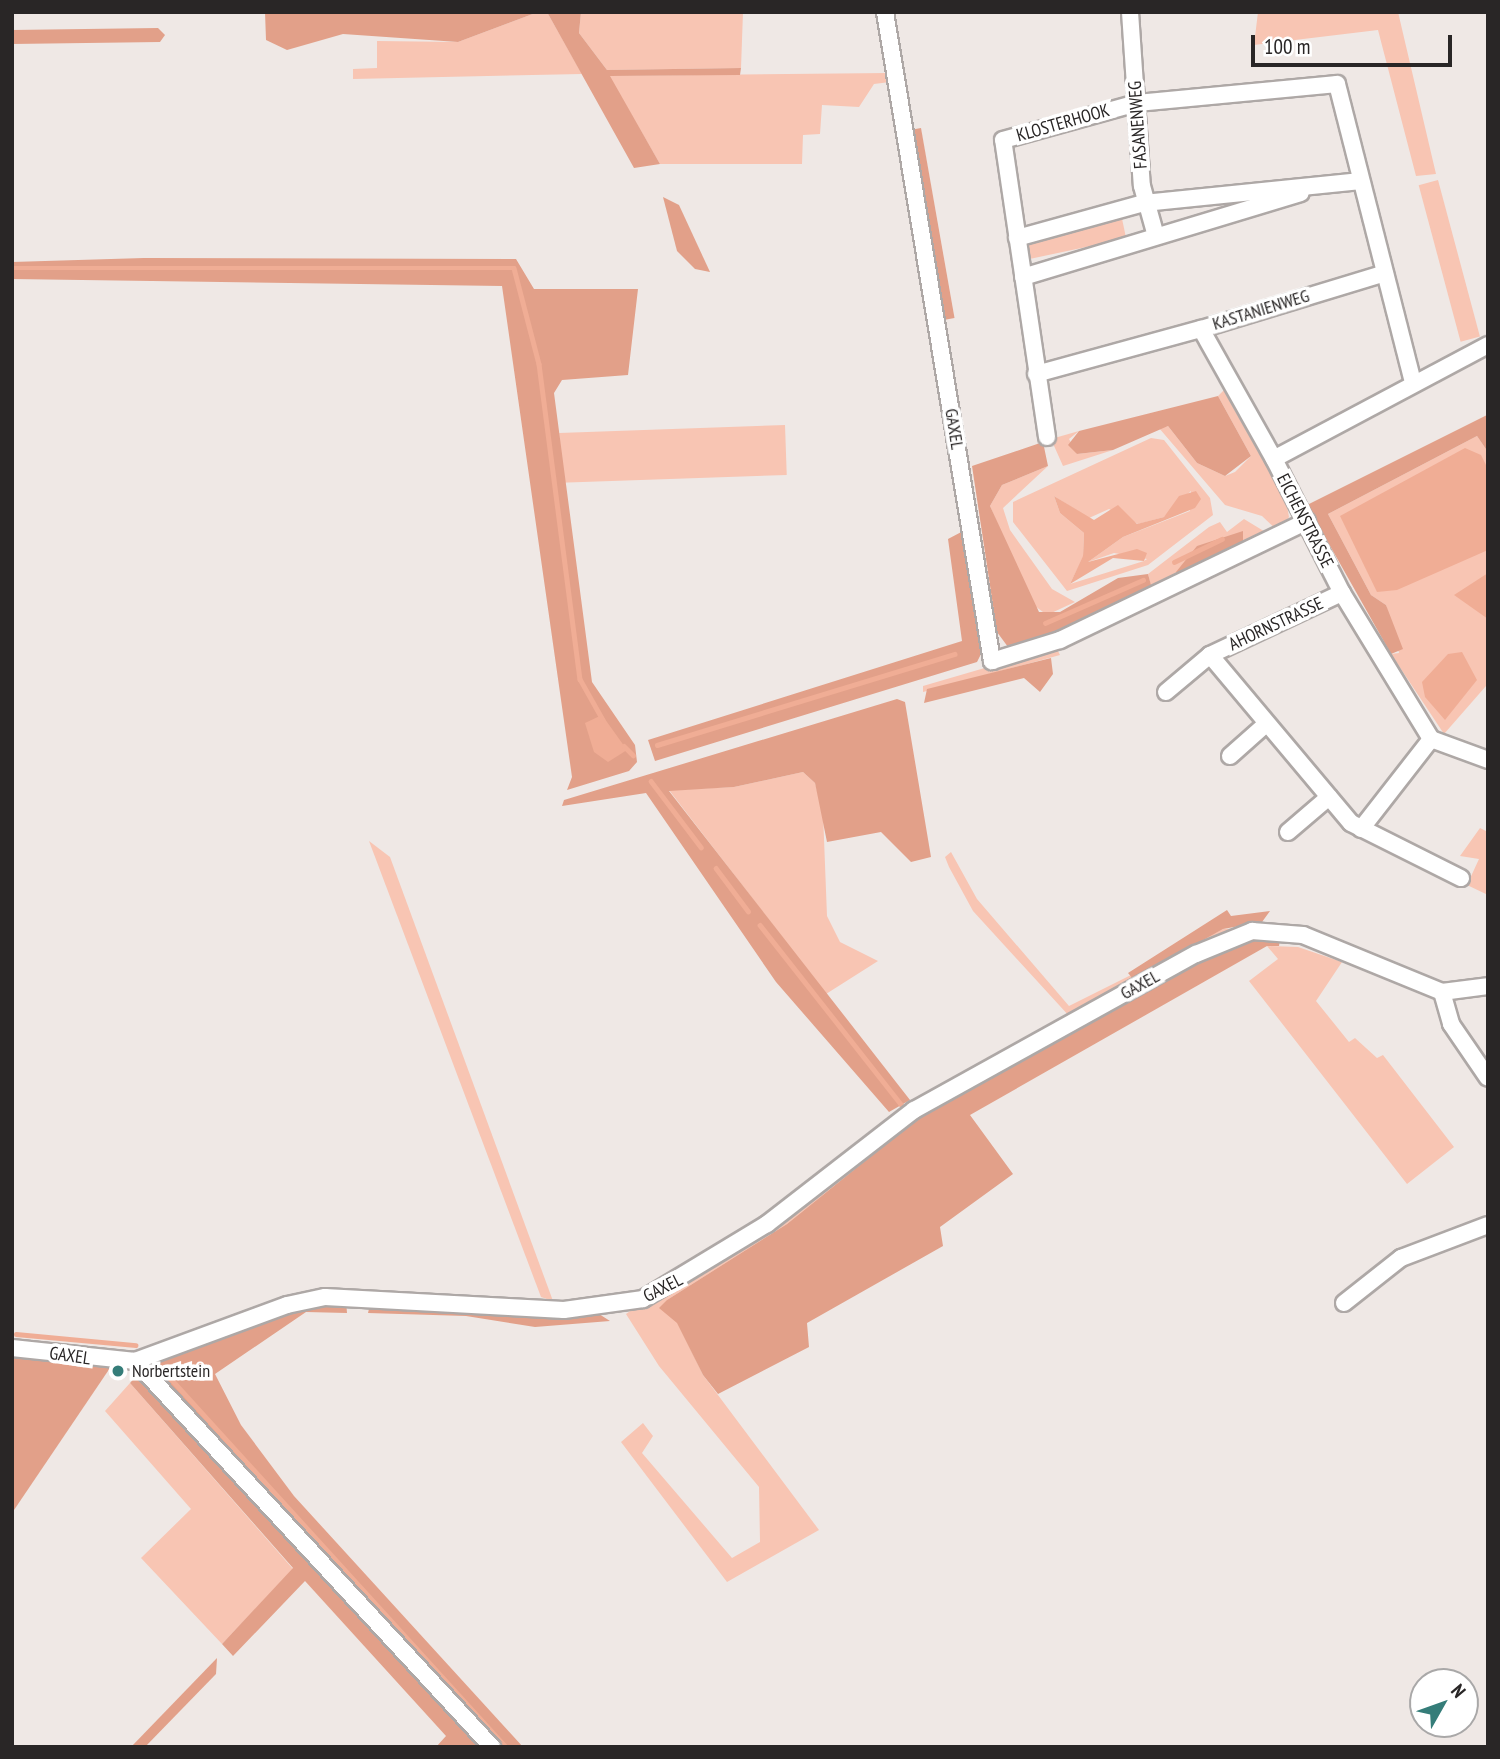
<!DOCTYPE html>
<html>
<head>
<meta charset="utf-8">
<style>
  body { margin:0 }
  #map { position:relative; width:1500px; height:1759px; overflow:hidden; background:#efe8e5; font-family:"PT Sans Narrow",sans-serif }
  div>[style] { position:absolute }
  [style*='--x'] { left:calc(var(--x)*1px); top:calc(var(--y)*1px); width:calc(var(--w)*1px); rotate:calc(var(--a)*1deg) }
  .green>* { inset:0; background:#f8c5b3; transform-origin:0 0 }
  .forest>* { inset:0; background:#e2a089; transform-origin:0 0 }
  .water>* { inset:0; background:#f0ad95 }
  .stream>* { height:4.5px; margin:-2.25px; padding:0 2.25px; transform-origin:2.25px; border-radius:2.25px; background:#f0ad95 }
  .roads { filter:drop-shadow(2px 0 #aea8a6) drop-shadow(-2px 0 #aea8a6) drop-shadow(0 2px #aea8a6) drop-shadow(0 -2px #aea8a6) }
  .minor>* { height:16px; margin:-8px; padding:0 8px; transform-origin:8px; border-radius:8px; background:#fff }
  .dots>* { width:19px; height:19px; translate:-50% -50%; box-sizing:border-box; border:4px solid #fff; border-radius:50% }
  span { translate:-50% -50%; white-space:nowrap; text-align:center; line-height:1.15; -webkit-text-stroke:7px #fff; paint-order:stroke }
  .street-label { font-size:18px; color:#292626 }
  .poi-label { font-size:18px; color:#292626 }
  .left { translate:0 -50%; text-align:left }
  .frame { position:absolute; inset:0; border:14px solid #292626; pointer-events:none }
  .north { position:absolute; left:1409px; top:1668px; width:70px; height:70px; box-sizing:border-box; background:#fff; border:2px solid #a9a8a8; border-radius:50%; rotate:50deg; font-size:19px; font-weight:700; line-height:28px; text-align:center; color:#292626 }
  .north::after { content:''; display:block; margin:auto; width:24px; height:32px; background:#357d79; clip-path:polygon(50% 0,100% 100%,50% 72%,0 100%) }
  .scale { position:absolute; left:1251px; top:35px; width:201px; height:32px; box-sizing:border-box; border:4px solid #292626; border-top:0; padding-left:9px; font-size:21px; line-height:24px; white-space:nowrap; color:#292626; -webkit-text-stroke:5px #fff; paint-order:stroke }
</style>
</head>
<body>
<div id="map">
  <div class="green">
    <i style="clip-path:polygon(538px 12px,547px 12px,582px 74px,353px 79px,353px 69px,377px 68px,377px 41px,458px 42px)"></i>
    <i style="clip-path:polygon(581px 12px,743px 12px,741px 68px,607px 70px,579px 33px)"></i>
    <i style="clip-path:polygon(1258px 12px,1398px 12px,1436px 174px,1416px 176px,1378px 30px,1254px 45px)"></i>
    <i style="clip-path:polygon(888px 73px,890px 82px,874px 84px,859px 107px,822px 105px,820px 134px,803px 135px,802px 164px,660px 164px,609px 76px)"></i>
    <i style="left:1438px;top:180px;width:162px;height:20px;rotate:75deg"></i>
    <i style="left:1121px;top:214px;width:25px;height:100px;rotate:78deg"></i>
    <i style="clip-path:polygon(1224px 390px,1285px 495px,1289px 517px,1279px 532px,1262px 516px,1225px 505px,1159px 428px,1168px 426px,1197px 463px,1225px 476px,1235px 472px,1251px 456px,1218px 396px)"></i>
    <i style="left:785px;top:425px;width:50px;height:226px;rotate:88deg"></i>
    <i style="clip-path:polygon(1079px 431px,1069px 439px,1077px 454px,1113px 450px,1063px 466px,1051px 439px)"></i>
    <i style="clip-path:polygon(1477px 436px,1488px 452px,1488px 669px,1486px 686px,1444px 734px,1391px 654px,1399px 653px,1386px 605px,1371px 595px,1328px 514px)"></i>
    <i style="clip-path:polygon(evenodd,1151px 438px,1164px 440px,1210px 498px,1213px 515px,1148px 565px,1067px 591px,1013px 522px,1013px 502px,1151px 438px,1191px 491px,1190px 511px,1123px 537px,1088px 562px,1114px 553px,1147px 559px,1144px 561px,1070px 584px,1083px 557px,1084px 533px,1060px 513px,1054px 496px,1089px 518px,1109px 509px,1138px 524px,1164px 517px,1191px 491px)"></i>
    <i style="clip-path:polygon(1048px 466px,1003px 508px,1010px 530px,1052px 589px,1075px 602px,1047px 615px,1031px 603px,990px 506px,1002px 485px)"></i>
    <i style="clip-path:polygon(1244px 519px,1267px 533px,1139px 593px,1151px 586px,1148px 574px,1209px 527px,1220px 522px,1227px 532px)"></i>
    <i style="clip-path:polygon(1056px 647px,1060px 655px,923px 692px,923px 686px)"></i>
    <i style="clip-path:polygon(803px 772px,815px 783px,823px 813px,827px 916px,840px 942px,878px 961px,826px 994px,669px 790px,734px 787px)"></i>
    <i style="clip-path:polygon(1480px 828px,1488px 832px,1488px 895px,1467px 885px,1479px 859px,1460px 856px)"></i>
    <i style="clip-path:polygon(369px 841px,390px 857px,553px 1301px,541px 1297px)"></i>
    <i style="clip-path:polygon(951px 852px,977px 899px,1069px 1006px,1223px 929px,1262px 927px,1070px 1017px,973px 911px,949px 867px,945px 857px)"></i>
    <i style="clip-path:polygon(1267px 946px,1298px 947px,1342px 962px,1316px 1001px,1349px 1042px,1355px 1038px,1377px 1058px,1383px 1055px,1454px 1147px,1407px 1184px,1249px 981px,1278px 959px)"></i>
    <i style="clip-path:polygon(905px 1121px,907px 1127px,787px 1224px,667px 1300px,703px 1375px,819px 1530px,727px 1582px,621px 1442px,643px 1423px,653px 1436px,642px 1453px,732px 1558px,760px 1542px,759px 1487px,659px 1366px,626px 1314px)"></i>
    <i style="clip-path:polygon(130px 1383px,293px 1569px,222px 1644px,141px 1558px,191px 1509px,105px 1411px)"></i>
  </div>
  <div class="forest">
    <i style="clip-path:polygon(265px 12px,538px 12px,458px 42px,343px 34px,287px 50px,266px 40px)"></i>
    <i style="clip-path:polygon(547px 12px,581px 12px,579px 33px,607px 70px,741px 68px,740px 75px,610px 76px,660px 164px,634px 168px)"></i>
    <i style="clip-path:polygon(158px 28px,165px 35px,160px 42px,12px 44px,12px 30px)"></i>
    <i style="left:921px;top:128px;width:193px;height:11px;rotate:80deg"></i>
    <i style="clip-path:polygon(663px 197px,679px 205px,710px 272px,695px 269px,677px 251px)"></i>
    <i style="clip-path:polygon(144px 258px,516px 259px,534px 289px,638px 289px,628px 375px,562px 380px,554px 393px,592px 682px,635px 745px,637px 762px,629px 771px,567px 790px,572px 777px,502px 286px,12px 279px,12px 262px)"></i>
    <i style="clip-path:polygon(1218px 396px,1251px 456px,1225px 476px,1197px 463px,1168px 426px,1113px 450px,1077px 454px,1068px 445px,1079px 431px)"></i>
    <i style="clip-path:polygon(1487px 415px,1488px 452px,1477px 436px,1328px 514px,1371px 595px,1386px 605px,1403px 649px,1391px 654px,1307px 505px)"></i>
    <i style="clip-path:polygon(1043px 442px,1048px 466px,1002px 485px,990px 506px,1039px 612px,1060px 612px,1118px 578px,1148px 574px,1151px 585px,1056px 636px,1008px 647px,997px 632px,972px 466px)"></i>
    <i style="clip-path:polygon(967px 529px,984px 648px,977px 662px,655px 761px,648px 740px,962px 641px,948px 539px)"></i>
    <i style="clip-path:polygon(1243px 531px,1243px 549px,1181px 577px,1176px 572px,1197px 546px)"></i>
    <i style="clip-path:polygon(1051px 658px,1053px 674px,1040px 692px,1024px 678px,924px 703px,927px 689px)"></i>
    <i style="clip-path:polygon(897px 699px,905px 702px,931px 857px,911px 862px,881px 832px,827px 842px,815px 783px,803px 772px,734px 787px,669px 791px,910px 1100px,889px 1112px,776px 982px,646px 793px,562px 806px,564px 800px)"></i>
    <i style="clip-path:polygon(1227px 910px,1231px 916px,1270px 911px,1262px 922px,1223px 929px,1133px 979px,1128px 973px)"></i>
    <i style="clip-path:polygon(1281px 933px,1279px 946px,1267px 946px,970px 1115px,1013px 1174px,940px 1227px,943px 1246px,807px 1323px,809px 1347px,718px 1394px,703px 1375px,677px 1323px,659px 1308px,667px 1300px,787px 1224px,907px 1127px,905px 1121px,1231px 943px)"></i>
    <i style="clip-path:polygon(346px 1300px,347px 1313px,306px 1312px,215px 1374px,241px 1425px,294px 1496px,523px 1747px,496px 1747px,153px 1372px,156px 1360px,272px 1314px)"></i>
    <i style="clip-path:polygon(371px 1300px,599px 1314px,610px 1321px,535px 1327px,466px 1316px,368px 1313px)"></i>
    <i style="clip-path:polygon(12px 1355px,110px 1368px,12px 1513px)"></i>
    <i style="clip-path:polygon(139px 1373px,373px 1632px,484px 1747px,436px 1747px,446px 1736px,305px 1581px,233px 1656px,222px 1644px,293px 1568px,130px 1383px)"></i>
    <i style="clip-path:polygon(217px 1658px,216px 1674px,145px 1747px,131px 1747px)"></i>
  </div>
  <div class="water">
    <i style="clip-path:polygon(1465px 448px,1481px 455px,1488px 469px,1488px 550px,1397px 590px,1377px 592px,1340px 516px)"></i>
    <i style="clip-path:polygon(1196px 491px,1201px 499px,1195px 508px,1123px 537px,1088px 562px,1137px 549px,1147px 553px,1144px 561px,1113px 558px,1070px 584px,1083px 556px,1084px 533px,1060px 513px,1054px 496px,1094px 520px,1118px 505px,1137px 524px,1164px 517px,1179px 496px)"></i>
    <i style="clip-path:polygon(1488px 573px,1488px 619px,1454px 595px)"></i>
    <i style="clip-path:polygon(1462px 652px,1477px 680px,1445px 720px,1425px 697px,1422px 682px,1448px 654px)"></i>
    <i style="clip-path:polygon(602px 715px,627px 750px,608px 762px,594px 752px,585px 723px)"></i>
  </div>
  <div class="stream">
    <i style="--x:12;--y:268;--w:502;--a:0"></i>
    <i style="--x:514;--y:268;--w:99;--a:75.4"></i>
    <i style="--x:539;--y:364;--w:318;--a:82.6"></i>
    <i style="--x:580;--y:679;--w:47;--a:60.7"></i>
    <i style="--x:1174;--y:562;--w:53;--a:-25.6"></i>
    <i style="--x:1045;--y:623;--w:107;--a:-23.7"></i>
    <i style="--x:657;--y:745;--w:311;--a:-17"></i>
    <i style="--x:624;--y:746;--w:13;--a:45"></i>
    <i style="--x:651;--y:781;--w:83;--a:52.9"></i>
    <i style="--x:716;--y:868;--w:54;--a:53.3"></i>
    <i style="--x:760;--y:925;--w:228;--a:51.8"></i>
    <i style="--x:16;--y:1334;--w:120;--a:5.3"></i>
    <i style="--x:162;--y:1369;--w:511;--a:47.7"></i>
  </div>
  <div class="roads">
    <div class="minor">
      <i style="--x:885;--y:12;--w:658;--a:80.64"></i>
      <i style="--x:992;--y:661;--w:71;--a:-17.2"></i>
      <i style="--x:1060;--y:640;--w:274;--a:-25.7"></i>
      <i style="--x:1130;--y:12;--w:174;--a:86.1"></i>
      <i style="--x:1142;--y:186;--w:52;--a:74.4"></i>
      <i style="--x:1017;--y:238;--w:132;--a:-15.4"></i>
      <i style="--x:1144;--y:203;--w:218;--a:-5.8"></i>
      <i style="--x:1023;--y:277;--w:290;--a:-16.8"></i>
      <i style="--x:1488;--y:345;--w:242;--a:152"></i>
      <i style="--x:1274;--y:459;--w:150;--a:63.1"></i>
      <i style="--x:1342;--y:593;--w:171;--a:58.6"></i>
      <i style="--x:1431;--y:739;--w:61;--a:20.2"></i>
      <i style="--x:1036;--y:374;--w:171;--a:-15.3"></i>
      <i style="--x:1047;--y:437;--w:300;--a:-98.4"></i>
      <i style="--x:1003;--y:140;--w:139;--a:-15.4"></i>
      <i style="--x:1137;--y:103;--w:201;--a:-5.4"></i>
      <i style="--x:1337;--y:84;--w:309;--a:75.7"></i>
      <i style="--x:1274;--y:459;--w:149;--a:-119.3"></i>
      <i style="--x:1201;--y:329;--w:192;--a:-16.9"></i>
      <i style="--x:1210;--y:655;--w:219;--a:50"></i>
      <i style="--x:1351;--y:823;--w:123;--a:26.6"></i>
      <i style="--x:1166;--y:692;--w:57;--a:-40.1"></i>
      <i style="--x:1210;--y:655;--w:146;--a:-25.2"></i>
      <i style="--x:1230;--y:756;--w:48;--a:-41.6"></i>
      <i style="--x:1361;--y:829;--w:114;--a:-52.1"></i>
      <i style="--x:1288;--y:832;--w:54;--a:-40.5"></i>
      <i style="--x:1442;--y:992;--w:33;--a:74"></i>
      <i style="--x:1451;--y:1024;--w:65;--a:55.6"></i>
      <i style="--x:1344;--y:1303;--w:73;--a:-38.3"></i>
      <i style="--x:1401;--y:1258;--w:93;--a:-20.8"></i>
      <i style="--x:12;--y:1348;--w:124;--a:6"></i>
      <i style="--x:135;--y:1361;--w:162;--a:-20.2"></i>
      <i style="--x:287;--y:1305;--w:39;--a:-12"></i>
      <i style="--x:325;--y:1297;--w:239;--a:3.1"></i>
      <i style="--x:564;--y:1310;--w:80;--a:-7.9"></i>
      <i style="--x:643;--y:1299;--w:145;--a:-31.2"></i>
      <i style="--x:767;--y:1224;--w:186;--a:-37.8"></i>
      <i style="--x:914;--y:1110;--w:322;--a:-29"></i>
      <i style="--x:1196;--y:954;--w:61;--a:-22.3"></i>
      <i style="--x:1252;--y:931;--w:51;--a:4.5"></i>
      <i style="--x:1303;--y:935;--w:150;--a:22.3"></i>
      <i style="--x:1442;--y:992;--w:46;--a:-7.4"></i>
      <i style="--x:135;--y:1361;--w:526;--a:47.24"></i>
    </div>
  </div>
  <div class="dots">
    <i style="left:118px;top:1371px;background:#357d79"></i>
  </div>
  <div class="street-label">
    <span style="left:1063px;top:123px;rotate:-16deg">KLOSTERHOOK</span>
    <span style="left:1138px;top:125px;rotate:-94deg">FASANENWEG</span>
    <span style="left:1261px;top:310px;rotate:-17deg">KASTANIENWEG</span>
    <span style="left:954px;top:429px;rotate:81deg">GAXEL</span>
    <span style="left:1305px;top:521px;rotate:63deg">EICHENSTRASSE</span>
    <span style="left:1276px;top:624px;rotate:-25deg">AHORNSTRASSE</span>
    <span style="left:1140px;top:985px;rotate:-29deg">GAXEL</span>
    <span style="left:663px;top:1288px;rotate:-27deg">GAXEL</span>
    <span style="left:70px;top:1356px;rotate:8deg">GAXEL</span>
  </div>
  <div class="poi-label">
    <span class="left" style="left:132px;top:1371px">Norbertstein</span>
  </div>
  <div class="frame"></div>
  <div class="north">N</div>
  <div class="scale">100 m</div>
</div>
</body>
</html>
